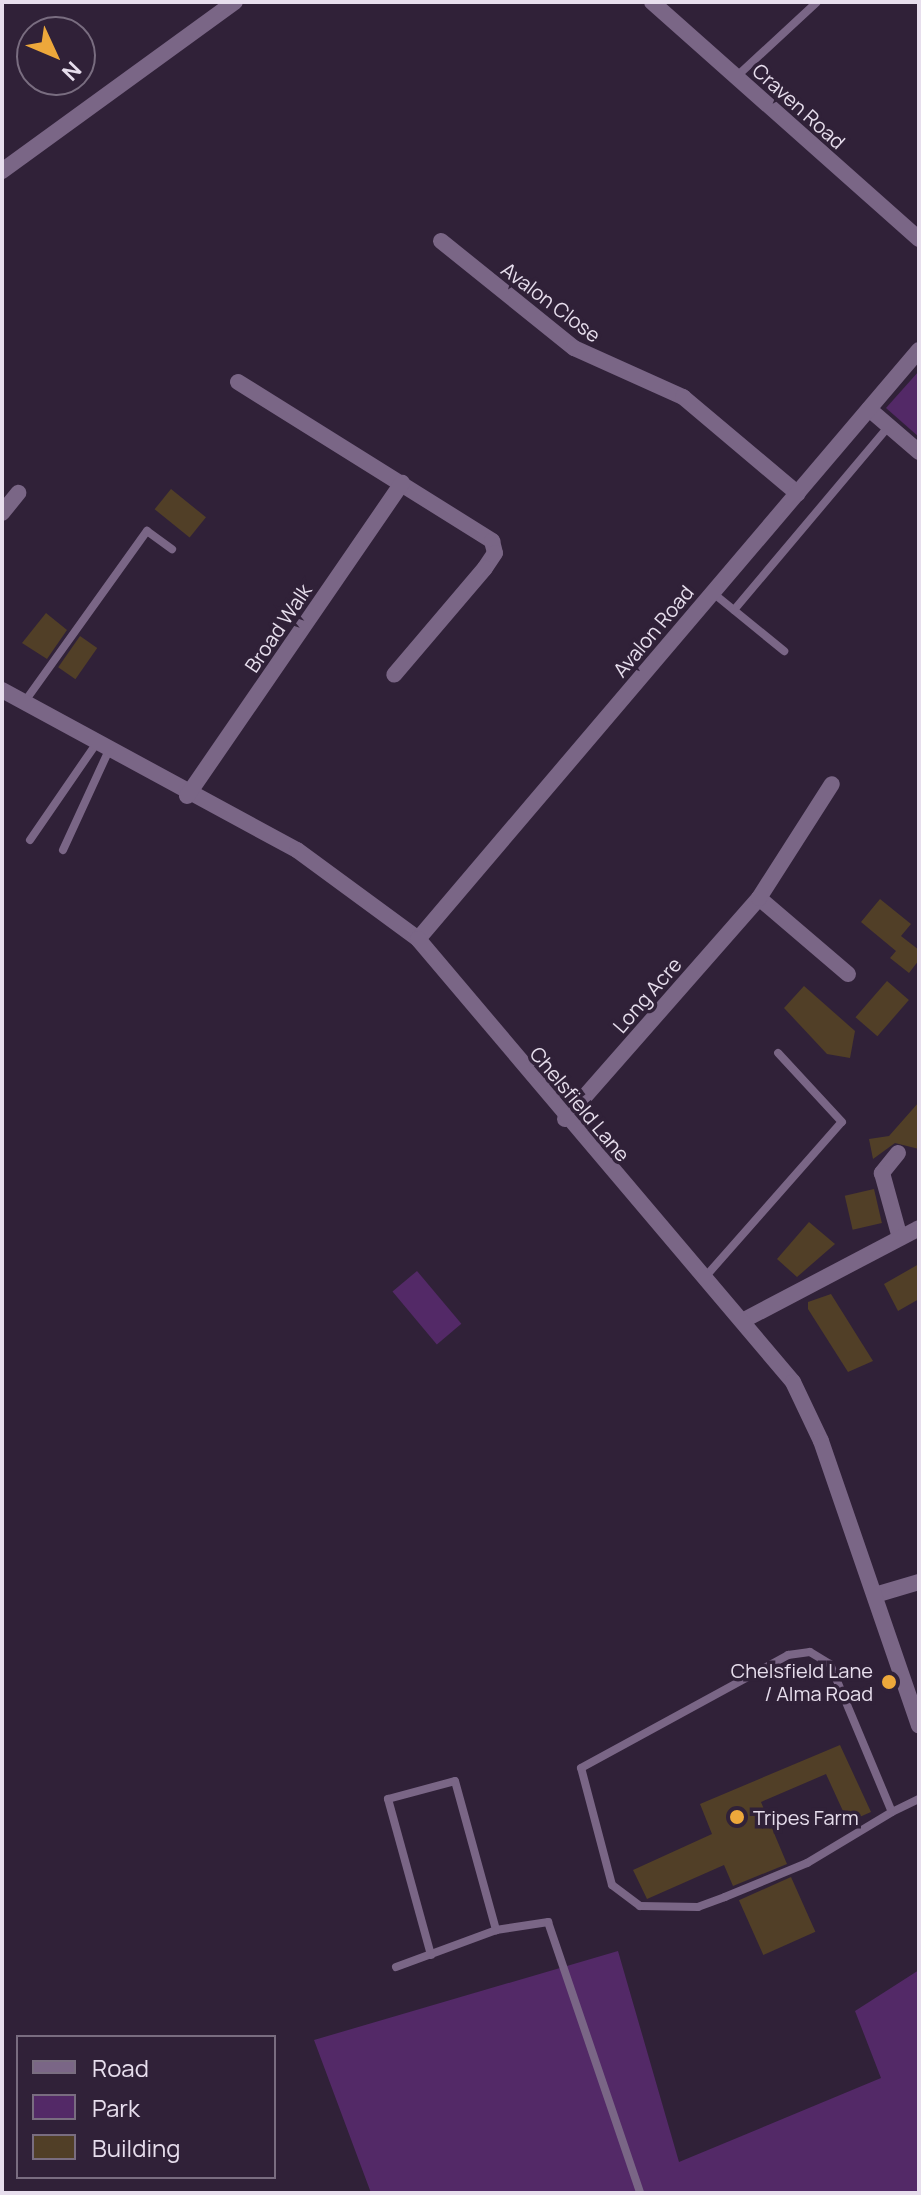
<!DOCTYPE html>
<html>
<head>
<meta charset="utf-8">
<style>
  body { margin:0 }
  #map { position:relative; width:921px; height:2195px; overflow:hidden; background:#302138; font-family:Manrope,sans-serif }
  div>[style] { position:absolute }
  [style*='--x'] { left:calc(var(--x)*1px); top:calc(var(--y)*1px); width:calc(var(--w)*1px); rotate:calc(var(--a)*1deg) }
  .green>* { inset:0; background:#532967; transform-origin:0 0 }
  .building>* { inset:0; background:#513f27; transform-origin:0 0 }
  .service>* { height:8px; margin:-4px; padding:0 4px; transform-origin:4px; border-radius:4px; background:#7a6686 }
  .minor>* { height:16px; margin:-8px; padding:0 8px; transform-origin:8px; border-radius:8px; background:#7a6686 }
  .tertiary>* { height:16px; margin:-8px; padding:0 8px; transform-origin:8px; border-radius:8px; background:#7a6686 }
  .dots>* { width:22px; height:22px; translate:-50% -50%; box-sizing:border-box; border:4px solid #302138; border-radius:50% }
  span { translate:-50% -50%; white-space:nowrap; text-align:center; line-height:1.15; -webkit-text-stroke:7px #302138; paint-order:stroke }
  .street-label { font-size:20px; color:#e7deed }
  .poi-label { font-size:20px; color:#e7deed }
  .right { translate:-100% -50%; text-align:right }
  .left { translate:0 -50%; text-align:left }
  .frame { position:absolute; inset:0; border:4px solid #e7deed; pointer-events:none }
  .legend { position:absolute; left:16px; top:2035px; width:260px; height:144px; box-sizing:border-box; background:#302138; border:2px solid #796d80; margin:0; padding:10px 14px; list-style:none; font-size:24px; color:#e7deed }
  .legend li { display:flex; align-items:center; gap:16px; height:40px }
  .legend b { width:40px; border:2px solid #796d80 }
  .north { position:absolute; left:16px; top:16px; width:80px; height:80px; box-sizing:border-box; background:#302138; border:2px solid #796d80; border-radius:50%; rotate:134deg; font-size:22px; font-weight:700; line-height:32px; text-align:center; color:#e7deed }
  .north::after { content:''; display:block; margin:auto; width:28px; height:36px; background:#eda83b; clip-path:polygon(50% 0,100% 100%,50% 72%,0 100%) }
</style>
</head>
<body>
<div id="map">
  <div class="green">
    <i style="clip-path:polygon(919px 371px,919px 437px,886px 408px)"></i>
    <i style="left:417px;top:1271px;width:69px;height:32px;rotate:50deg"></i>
    <i style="clip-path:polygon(618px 1951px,679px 2162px,881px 2078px,855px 2011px,919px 1970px,919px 2193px,371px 2193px,314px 2040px)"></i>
  </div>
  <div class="building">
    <i style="left:171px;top:489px;width:45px;height:26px;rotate:39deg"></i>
    <i style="clip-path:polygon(46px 613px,67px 630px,47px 659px,22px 643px)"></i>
    <i style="left:80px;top:636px;width:21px;height:38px;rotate:35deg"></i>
    <i style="clip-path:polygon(880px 899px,911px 924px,901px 936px,919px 950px,919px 960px,909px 973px,890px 958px,896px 951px,861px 922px)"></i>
    <i style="left:887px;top:981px;width:29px;height:48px;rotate:41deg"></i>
    <i style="clip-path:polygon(804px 986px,855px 1031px,850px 1058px,827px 1054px,784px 1008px)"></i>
    <i style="clip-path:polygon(919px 1102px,919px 1149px,895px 1143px,873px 1159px,869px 1139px,889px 1136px)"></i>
    <i style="left:874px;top:1189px;width:35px;height:30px;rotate:77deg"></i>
    <i style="clip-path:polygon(809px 1222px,835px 1244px,797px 1277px,777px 1259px)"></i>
    <i style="clip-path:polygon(919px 1264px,919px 1299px,898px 1311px,884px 1284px)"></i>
    <i style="clip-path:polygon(831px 1294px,873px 1361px,848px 1372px,808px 1309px,808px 1302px)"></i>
    <i style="clip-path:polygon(840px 1745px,871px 1812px,848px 1822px,826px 1774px,761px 1802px,787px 1864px,733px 1886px,724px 1865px,647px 1899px,633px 1870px,712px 1834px,700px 1804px)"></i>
    <i style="left:791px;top:1877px;width:60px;height:57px;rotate:66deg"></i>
  </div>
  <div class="service">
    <i style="--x:736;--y:77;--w:110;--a:-42.8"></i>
    <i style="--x:713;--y:593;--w:92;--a:39.2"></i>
    <i style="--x:734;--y:610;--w:241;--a:-49.9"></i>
    <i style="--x:23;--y:704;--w:213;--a:-54.4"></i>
    <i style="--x:147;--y:531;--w:31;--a:36"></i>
    <i style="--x:30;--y:840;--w:116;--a:-55.5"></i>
    <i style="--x:63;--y:850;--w:110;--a:-65.3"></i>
    <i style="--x:706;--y:1276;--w:205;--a:-48.6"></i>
    <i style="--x:842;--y:1122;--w:94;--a:-132.8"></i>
    <i style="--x:892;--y:1812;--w:99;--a:149"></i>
    <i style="--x:807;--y:1863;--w:89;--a:157.5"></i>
    <i style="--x:725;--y:1897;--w:29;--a:160"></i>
    <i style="--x:698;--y:1907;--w:58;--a:-179"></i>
    <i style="--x:640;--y:1906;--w:35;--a:-143"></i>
    <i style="--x:612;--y:1885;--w:121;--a:-104.8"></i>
    <i style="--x:581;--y:1768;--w:236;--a:-28.6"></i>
    <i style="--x:788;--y:1655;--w:22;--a:-8"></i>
    <i style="--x:810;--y:1652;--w:23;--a:31"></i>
    <i style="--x:830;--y:1664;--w:160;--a:67.3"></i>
    <i style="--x:892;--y:1812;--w:30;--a:-26"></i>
    <i style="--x:431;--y:1955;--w:162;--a:-105.4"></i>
    <i style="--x:388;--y:1799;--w:69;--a:-15"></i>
    <i style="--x:455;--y:1781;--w:155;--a:74.6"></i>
    <i style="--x:396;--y:1967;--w:107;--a:-20.3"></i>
    <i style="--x:496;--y:1930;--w:53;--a:-8.7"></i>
    <i style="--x:548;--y:1922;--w:286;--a:71.2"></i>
  </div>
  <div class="minor">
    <i style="--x:652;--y:2;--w:357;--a:41.6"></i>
    <i style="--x:2;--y:171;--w:288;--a:-36"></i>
    <i style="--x:441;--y:241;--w:171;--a:38.8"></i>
    <i style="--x:574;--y:348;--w:120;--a:24.2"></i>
    <i style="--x:683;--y:397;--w:150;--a:40.1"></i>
    <i style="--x:238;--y:382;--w:300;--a:32"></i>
    <i style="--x:492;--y:541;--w:12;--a:76"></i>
    <i style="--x:495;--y:553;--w:18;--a:124"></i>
    <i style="--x:485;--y:568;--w:140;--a:130.4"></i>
    <i style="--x:869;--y:409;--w:66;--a:40.7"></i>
    <i style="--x:2;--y:513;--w:26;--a:-51"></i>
    <i style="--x:2;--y:690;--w:336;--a:28.5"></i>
    <i style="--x:297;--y:850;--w:150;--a:36.3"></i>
    <i style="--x:187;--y:796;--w:380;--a:-55.5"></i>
    <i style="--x:759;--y:898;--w:117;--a:40.5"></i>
    <i style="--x:565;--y:1119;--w:294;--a:-48.7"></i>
    <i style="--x:759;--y:898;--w:135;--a:-57.4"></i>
    <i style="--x:898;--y:1153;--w:26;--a:129"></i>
    <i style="--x:882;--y:1173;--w:67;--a:74.5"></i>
    <i style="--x:746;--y:1319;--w:195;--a:-27.7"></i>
    <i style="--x:875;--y:1595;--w:46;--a:-16.5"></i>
  </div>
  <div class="tertiary">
    <i style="--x:919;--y:350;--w:773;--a:130.38"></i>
    <i style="--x:418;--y:939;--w:580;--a:49.75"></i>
    <i style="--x:793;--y:1382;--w:65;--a:64.6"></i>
    <i style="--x:821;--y:1441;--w:301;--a:71"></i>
  </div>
  <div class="dots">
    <i style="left:889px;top:1682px;background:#eda83b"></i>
    <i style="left:737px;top:1817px;background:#eda83b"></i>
  </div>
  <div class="street-label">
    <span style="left:799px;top:106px;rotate:42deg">Craven Road</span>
    <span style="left:551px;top:302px;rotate:37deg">Avalon Close</span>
    <span style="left:278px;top:628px;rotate:-56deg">Broad Walk</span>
    <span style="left:653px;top:631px;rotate:-50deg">Avalon Road</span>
    <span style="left:647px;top:995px;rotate:-49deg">Long Acre</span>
    <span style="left:580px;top:1104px;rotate:50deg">Chelsfield Lane</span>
  </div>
  <div class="poi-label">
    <span class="right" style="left:873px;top:1682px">Chelsfield Lane<br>/ Alma Road</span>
    <span class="left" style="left:753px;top:1817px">Tripes Farm</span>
  </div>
  <div class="frame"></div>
  <ul class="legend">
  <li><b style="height:10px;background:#7a6686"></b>Road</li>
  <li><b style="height:22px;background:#532967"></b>Park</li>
  <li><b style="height:22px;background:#513f27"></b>Building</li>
  </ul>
  <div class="north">N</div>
</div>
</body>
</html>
